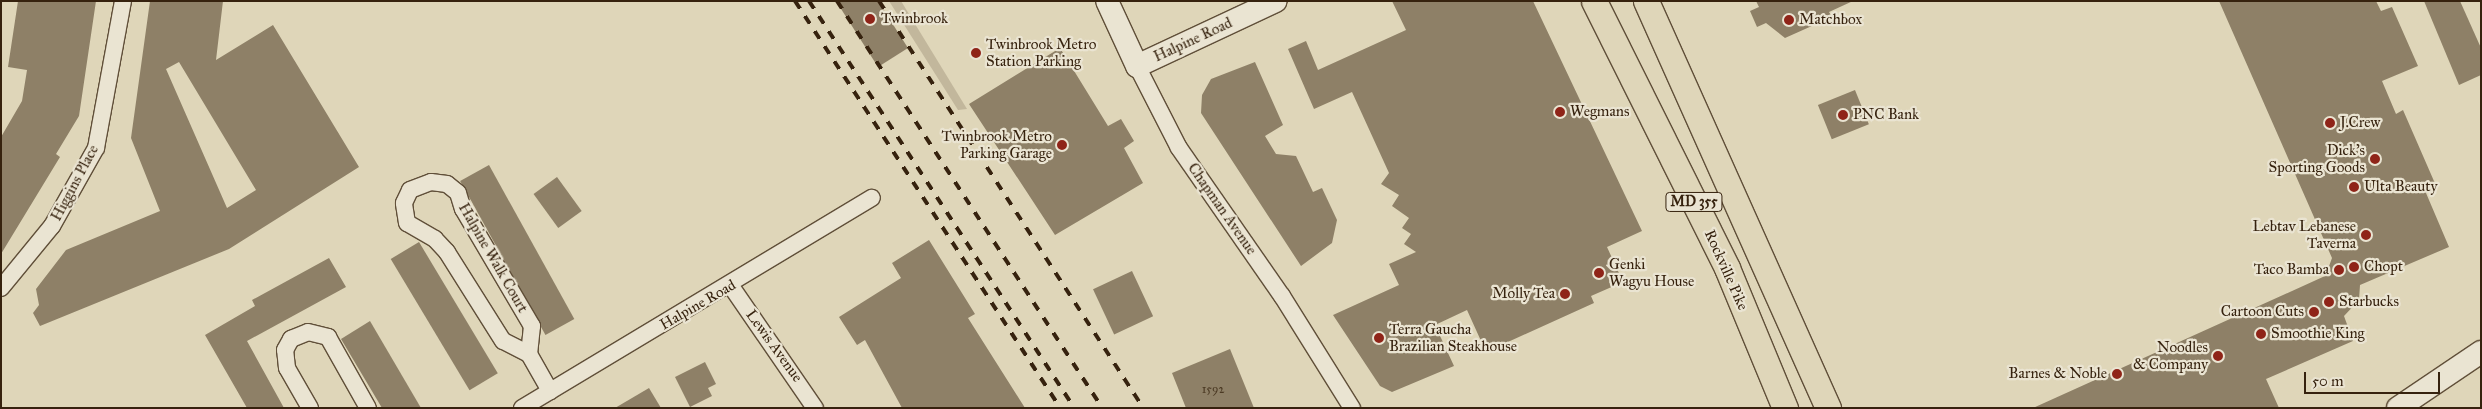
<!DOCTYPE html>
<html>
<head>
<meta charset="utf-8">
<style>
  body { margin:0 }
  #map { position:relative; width:2482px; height:409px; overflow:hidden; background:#dfd6b9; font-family:"IM FELL Great Primer",serif }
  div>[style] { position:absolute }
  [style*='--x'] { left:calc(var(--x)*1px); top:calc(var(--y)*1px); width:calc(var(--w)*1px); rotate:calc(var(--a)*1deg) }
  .green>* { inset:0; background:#c2b79c }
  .building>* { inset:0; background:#8e8067; transform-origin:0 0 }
  .roads { filter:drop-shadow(1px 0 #604f39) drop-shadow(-1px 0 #604f39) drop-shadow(0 1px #604f39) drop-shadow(0 -1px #604f39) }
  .street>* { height:16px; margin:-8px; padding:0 8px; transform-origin:8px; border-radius:8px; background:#eae4d2 }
  .secondary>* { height:22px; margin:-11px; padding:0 11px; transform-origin:11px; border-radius:11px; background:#eae4d2 }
  .primary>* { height:25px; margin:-12.5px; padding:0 12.5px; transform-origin:12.5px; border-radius:12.5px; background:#dfd6b9 }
  .rail>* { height:4px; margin-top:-2px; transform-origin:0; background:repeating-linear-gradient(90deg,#36220e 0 9px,transparent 0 18px) }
  .dots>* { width:14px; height:14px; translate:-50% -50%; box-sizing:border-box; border:2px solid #eae4d2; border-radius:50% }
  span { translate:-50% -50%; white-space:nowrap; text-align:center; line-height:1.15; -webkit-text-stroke:4.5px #eae4d2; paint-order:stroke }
  .number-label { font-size:12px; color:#4c3a24 }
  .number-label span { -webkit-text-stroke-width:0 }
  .shield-label span { padding:1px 4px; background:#eae4d2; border:1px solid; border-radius:4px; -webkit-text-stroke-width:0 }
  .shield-label { font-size:14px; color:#36220e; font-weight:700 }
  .poi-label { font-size:15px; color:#36220e }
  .left { translate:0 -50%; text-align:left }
  .right { translate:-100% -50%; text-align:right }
  .street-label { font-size:15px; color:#36220e }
  .frame { position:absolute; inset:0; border:2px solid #36220e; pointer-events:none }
  .scale { position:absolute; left:2304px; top:372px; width:136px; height:22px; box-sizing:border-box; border:2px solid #36220e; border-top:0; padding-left:6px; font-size:15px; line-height:18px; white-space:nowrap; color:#36220e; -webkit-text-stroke:4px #eae4d2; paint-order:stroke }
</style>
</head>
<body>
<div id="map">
  <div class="green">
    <i style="clip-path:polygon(889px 1px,901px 1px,967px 109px,958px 110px)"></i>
  </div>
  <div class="building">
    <i style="clip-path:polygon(18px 1px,96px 1px,79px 116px,56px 154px,60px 157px,1px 254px,1px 137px,22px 101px,27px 70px,8px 67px)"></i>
    <i style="clip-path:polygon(evenodd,150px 1px,223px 1px,216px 60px,273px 25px,359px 167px,229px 249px,40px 326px,33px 313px,39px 305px,36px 289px,66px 250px,160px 211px,131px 138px,150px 1px,179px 62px,256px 190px,227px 208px,166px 69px,179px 62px)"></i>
    <i style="clip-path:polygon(836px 1px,878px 1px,908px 48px,878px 67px)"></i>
    <i style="clip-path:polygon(1392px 1px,1533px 1px,1642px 231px,1607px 247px,1623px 282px,1591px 296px,1594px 303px,1486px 352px,1467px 310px,1435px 325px,1454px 366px,1392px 392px,1380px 386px,1333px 315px,1399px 285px,1389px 264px,1416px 252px,1404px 244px,1411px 234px,1402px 228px,1409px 218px,1392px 206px,1399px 195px,1381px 184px,1389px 173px,1352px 92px,1314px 109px,1288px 49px,1306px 41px,1318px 70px,1406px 30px)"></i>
    <i style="clip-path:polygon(1756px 1px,1853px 1px,1829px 12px,1832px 17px,1785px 38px,1766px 23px,1757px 27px,1750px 11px,1759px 7px)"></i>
    <i style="clip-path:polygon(2219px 1px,2376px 1px,2381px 11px,2392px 7px,2418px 66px,2382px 81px,2396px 114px,2403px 110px,2437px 188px,2426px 193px,2449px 247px,2360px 285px,2359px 300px,2344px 316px,2353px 341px,2266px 379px,2279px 408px,2033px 408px,2325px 276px,2328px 269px,2332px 258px)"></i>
    <i style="clip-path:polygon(2424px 1px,2460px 1px,2481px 48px,2481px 75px,2459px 85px)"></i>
    <i style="clip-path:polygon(1060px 48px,1108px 126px,1121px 119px,1134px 141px,1124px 148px,1143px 183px,1055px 235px,969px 104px)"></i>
    <i style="clip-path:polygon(1255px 62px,1283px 125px,1265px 136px,1276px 154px,1296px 156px,1313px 192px,1322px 188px,1337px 220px,1332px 243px,1301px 266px,1201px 113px,1202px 95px,1211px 79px)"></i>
    <i style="left:1855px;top:90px;width:37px;height:40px;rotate:68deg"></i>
    <i style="left:489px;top:165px;width:176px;height:33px;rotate:61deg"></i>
    <i style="left:557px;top:177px;width:42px;height:29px;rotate:54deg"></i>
    <i style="clip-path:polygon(929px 240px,975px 314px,968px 318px,1025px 408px,902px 408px,865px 340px,857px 345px,839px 317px,901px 278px,892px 263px)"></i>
    <i style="left:419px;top:242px;width:153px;height:33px;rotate:59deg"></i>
    <i style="clip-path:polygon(329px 258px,346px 287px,247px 341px,284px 408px,247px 408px,205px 335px,255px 306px,252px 300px)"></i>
    <i style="left:1132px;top:271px;width:50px;height:43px;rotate:65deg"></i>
    <i style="clip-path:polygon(370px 321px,421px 408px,382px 408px,341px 339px)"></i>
    <i style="clip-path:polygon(1230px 349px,1254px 408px,1186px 408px,1172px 373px)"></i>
    <i style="clip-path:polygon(705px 362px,716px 384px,708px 388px,712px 396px,690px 407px,675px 377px)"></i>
    <i style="clip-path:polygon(649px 388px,661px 408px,615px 408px)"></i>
  </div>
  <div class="roads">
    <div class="street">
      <i style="--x:1137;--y:66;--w:92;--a:62.9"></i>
      <i style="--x:1179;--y:148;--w:180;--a:55.2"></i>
      <i style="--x:1282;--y:296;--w:132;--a:58"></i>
      <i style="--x:731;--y:286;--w:148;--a:55.5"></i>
      <i style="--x:1;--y:288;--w:80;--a:-50.6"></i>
      <i style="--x:52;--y:226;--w:90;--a:-60.6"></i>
      <i style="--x:96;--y:148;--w:149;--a:-79.6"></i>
      <i style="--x:529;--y:354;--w:29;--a:-153"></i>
      <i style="--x:503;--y:341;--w:105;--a:-122.2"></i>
      <i style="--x:447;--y:252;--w:18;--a:-133"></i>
      <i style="--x:435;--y:239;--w:32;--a:-150"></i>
      <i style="--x:407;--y:223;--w:20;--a:-99"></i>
      <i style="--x:404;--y:203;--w:14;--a:-65"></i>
      <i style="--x:410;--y:190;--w:22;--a:-21"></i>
      <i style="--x:431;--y:182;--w:16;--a:7"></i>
      <i style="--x:447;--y:184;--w:14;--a:39"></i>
      <i style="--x:458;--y:193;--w:17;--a:73"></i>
      <i style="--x:463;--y:209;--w:136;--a:59.5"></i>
      <i style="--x:532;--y:326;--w:28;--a:96"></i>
      <i style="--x:529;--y:354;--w:43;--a:60.4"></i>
      <i style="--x:310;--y:408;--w:46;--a:-119.9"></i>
      <i style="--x:287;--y:368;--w:18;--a:-96"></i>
      <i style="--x:285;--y:350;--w:13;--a:-61"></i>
      <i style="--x:291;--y:339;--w:18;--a:-22"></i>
      <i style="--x:308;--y:332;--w:21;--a:14"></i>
      <i style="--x:328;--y:337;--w:81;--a:60.6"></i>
      <i style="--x:522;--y:408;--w:408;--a:-31"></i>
    </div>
    <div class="secondary">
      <i style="--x:1107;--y:1;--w:72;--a:65.2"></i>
      <i style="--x:1137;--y:66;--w:153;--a:-25.1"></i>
      <i style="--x:2398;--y:408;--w:100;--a:-34"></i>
    </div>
    <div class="primary">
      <i style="--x:1594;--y:1;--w:298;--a:63.5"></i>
      <i style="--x:1727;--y:268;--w:152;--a:67.5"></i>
      <i style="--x:1646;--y:1;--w:446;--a:65.9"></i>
    </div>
  </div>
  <div class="rail">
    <i style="--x:795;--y:1;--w:486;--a:56.9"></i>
    <i style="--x:809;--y:1;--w:486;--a:56.9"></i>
    <i style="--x:837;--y:1;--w:486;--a:56.9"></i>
    <i style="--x:879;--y:1;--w:485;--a:57"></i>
  </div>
  <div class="dots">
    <i style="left:870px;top:19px;background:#8f2418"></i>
    <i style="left:1789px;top:20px;background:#8f2418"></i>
    <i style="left:976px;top:53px;background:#8f2418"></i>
    <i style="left:1560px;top:112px;background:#8f2418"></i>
    <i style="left:1843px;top:115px;background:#8f2418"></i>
    <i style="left:2330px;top:123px;background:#8f2418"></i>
    <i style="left:1062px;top:145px;background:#8f2418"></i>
    <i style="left:2375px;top:159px;background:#8f2418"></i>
    <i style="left:2354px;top:187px;background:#8f2418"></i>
    <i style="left:2366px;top:235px;background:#8f2418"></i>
    <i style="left:2354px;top:267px;background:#8f2418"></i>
    <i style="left:2339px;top:270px;background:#8f2418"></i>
    <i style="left:1599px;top:273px;background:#8f2418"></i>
    <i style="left:1565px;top:294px;background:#8f2418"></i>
    <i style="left:2329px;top:302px;background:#8f2418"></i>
    <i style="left:2314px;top:312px;background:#8f2418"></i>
    <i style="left:2261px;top:334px;background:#8f2418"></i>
    <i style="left:1379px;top:338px;background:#8f2418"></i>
    <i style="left:2218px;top:356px;background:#8f2418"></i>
    <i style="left:2117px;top:374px;background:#8f2418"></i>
  </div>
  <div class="number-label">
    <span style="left:1213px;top:390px">1592</span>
  </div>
  <div class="shield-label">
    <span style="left:1694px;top:202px">MD 355</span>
  </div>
  <div class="poi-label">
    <span class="left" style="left:881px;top:19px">Twinbrook</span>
    <span class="left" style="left:1799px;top:20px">Matchbox</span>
    <span class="left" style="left:986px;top:53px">Twinbrook Metro<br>Station Parking</span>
    <span class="left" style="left:1570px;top:112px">Wegmans</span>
    <span class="left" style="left:1853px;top:115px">PNC Bank</span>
    <span class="left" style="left:2340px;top:123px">J.Crew</span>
    <span class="right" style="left:1052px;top:145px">Twinbrook Metro<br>Parking Garage</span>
    <span class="right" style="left:2365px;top:159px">Dick's<br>Sporting Goods</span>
    <span class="left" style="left:2364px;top:187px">Ulta Beauty</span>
    <span class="right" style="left:2356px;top:235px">Lebtav Lebanese<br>Taverna</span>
    <span class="left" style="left:1609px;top:273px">Genki<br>Wagyu House</span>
    <span class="left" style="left:2364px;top:267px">Chopt</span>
    <span class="right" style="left:2329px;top:270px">Taco Bamba</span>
    <span class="right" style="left:1555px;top:294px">Molly Tea</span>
    <span class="left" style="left:2339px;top:302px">Starbucks</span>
    <span class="right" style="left:2304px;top:312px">Cartoon Cuts</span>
    <span class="left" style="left:1389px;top:338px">Terra Gaucha<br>Brazilian Steakhouse</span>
    <span class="left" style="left:2271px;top:334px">Smoothie King</span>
    <span class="right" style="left:2208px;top:356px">Noodles<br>&amp; Company</span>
    <span class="right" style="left:2107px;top:374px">Barnes &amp; Noble</span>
  </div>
  <div class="street-label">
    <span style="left:1193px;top:40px;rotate:-25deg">Halpine Road</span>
    <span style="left:75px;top:183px;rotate:-62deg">Higgins Place</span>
    <span style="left:1222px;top:209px;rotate:55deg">Chapman Avenue</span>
    <span style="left:493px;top:258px;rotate:60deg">Halpine Walk Court</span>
    <span style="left:1726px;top:270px;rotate:66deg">Rockville Pike</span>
    <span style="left:698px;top:305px;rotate:-30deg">Halpine Road</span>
    <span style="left:774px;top:346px;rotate:54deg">Lewis Avenue</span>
  </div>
  <div class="frame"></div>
  <div class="scale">50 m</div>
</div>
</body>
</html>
